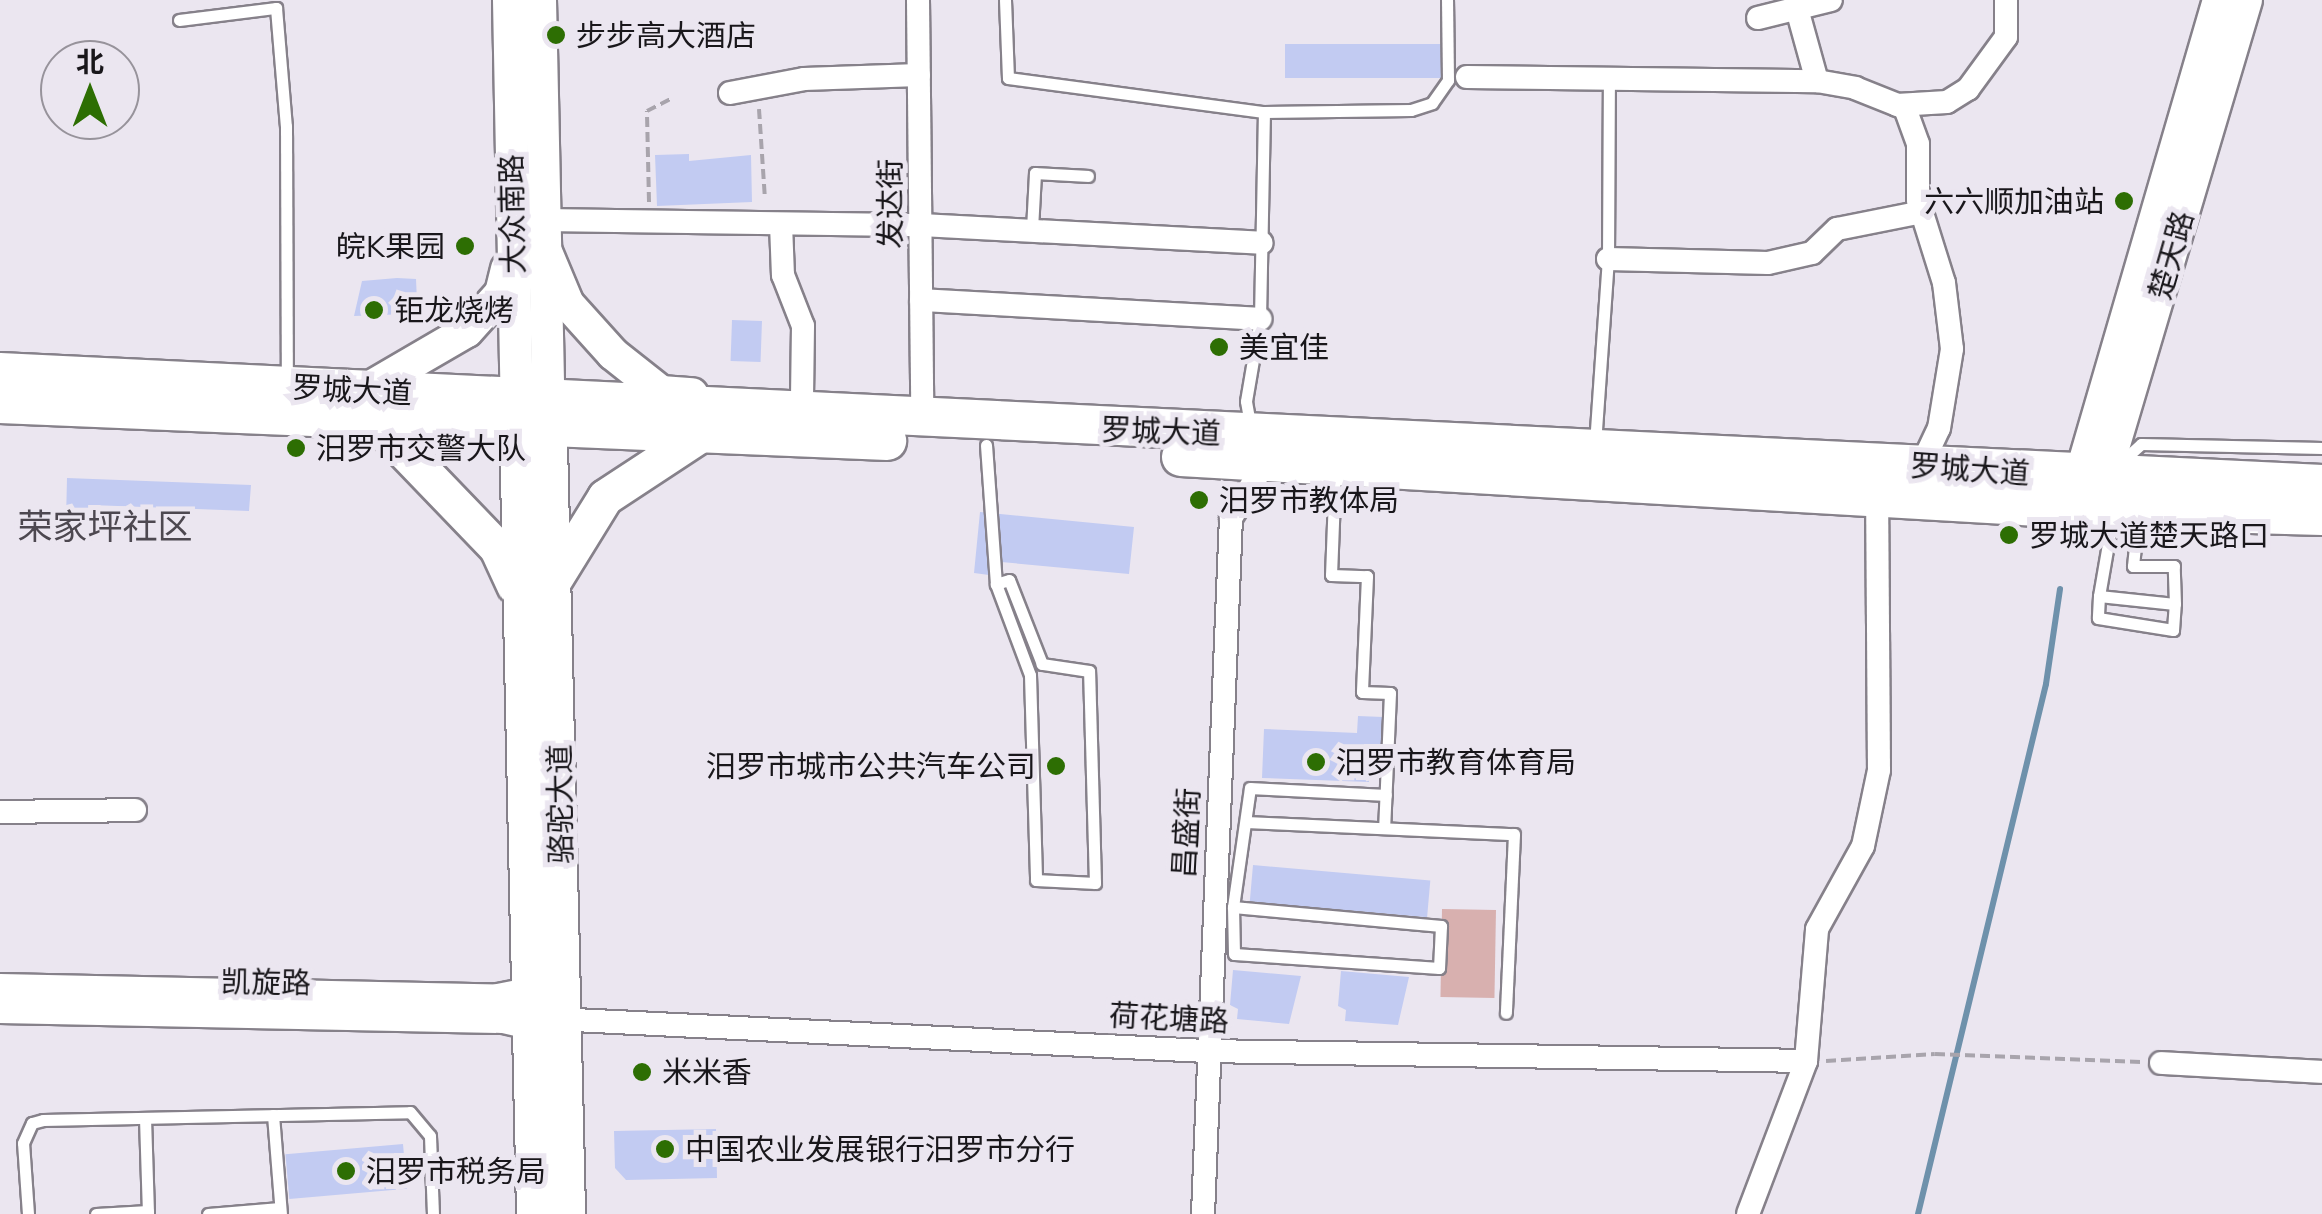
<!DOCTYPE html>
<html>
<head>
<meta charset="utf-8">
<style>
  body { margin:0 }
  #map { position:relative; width:2322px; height:1214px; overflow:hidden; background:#ebe6f0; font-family:Mulish,"Noto Sans SC",sans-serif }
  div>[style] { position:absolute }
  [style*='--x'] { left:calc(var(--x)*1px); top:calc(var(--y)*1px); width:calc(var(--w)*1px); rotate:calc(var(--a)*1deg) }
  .green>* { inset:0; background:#d8b0af; transform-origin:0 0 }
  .stream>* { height:6px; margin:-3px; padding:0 3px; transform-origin:3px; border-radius:3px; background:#6e91ab }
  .building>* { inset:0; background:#c2cbf2; transform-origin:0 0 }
  .path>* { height:4px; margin-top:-2px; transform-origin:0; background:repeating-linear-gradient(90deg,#a8a4ac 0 10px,transparent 0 15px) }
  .roads { filter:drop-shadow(2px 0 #86818a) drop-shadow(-2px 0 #86818a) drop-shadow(0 2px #86818a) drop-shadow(0 -2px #86818a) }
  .service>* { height:11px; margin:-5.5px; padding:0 5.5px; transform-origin:5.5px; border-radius:5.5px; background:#fff }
  .minor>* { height:22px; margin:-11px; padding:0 11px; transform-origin:11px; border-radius:11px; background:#fff }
  .tertiary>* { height:28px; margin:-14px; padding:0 14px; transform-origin:14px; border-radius:14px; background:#fff }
  .secondary>* { height:32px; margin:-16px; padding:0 16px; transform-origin:16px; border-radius:16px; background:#fff }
  .primary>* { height:35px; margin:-17.5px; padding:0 17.5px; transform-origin:17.5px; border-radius:17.5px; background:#fff }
  .trunk>* { height:38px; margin:-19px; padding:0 19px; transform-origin:19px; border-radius:19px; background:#fff }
  .dots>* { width:28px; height:28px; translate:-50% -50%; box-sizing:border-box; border:5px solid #ebe6f0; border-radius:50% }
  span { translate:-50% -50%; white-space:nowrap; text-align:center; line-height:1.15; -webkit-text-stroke:10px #ebe6f0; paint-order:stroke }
  .poi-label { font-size:30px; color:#19171b }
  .left { translate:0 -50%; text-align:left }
  .right { translate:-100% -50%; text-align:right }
  .street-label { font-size:30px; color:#19171b }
  .quarter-label { font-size:35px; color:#4d4850 }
  .north { position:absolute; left:40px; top:40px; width:100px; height:100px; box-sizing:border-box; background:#ebe6f0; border:2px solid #97939b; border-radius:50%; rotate:0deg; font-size:28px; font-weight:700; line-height:40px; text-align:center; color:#19171b }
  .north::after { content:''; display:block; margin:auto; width:35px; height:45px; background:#2d6e03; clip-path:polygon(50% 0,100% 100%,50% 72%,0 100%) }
</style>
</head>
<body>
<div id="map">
  <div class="green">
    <i style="left:1442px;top:909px;width:54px;height:88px;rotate:1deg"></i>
  </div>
  <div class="stream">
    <i style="--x:1918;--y:1214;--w:545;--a:-76.42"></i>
    <i style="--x:2046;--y:684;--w:96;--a:-81.6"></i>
  </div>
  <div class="building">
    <i style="left:1285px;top:44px;width:158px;height:34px"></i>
    <i style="clip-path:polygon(689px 154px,689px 161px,751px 155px,752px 202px,657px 206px,655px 155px)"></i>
    <i style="clip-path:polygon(397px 278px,416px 279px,417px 302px,407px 314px,354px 316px,362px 281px)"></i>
    <i style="left:732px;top:320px;width:30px;height:41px;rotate:2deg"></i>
    <i style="clip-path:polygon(67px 478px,251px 485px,249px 511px,91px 505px,90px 521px,66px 521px)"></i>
    <i style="clip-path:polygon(980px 512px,1134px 527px,1129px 574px,990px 561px,989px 575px,974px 573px)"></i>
    <i style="clip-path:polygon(1358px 716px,1383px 717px,1382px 745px,1370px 745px,1369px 782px,1262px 778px,1264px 729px,1357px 733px)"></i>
    <i style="left:1253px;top:865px;width:178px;height:37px;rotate:5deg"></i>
    <i style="clip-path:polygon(1233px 970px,1301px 976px,1289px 1024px,1237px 1019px,1238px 1009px,1230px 1005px)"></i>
    <i style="clip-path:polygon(1341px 971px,1409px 977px,1398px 1025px,1345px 1021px,1346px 1010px,1338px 1006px)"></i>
    <i style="clip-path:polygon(716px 1129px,717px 1178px,626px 1180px,615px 1168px,614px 1131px)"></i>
    <i style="left:403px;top:1144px;width:45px;height:118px;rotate:85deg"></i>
  </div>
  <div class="path">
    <i style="--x:759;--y:109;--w:90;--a:86.2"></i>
    <i style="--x:649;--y:202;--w:91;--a:-91.3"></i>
    <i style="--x:647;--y:111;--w:28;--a:-27"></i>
    <i style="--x:1826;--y:1061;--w:109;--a:-3.7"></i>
    <i style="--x:1935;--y:1054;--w:206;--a:2.2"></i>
  </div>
  <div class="roads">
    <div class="service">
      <i style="--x:1005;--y:0;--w:78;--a:87.8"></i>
      <i style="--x:1008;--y:78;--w:258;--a:7.6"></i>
      <i style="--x:1264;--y:112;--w:147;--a:-0.8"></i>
      <i style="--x:1411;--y:110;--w:22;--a:-18"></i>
      <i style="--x:1432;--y:103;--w:28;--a:-55"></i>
      <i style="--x:1448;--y:80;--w:80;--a:-90.7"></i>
      <i style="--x:179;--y:20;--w:98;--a:-7.1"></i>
      <i style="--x:276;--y:8;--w:118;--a:85.2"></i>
      <i style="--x:286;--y:126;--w:255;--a:89.8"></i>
      <i style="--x:1032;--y:229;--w:56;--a:-86.9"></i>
      <i style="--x:1035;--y:173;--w:53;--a:3.2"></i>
      <i style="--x:1250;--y:424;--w:23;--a:-100"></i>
      <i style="--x:1246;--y:401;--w:83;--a:-80.3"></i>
      <i style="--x:1260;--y:319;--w:207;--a:-88.9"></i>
      <i style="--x:1595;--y:444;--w:185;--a:-86"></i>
      <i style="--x:1608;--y:259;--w:181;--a:-89.7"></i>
      <i style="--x:986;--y:445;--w:139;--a:85.9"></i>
      <i style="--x:996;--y:584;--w:97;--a:69.5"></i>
      <i style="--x:1030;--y:675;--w:205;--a:88.3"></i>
      <i style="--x:1036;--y:880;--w:59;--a:2.9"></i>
      <i style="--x:1095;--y:883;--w:212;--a:-91.6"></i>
      <i style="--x:1089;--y:671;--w:48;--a:-171.5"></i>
      <i style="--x:1042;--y:664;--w:90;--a:-111.4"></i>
      <i style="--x:1009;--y:580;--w:14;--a:163"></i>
      <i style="--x:2119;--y:464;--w:30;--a:-42"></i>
      <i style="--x:2141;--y:444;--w:181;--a:1.3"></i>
      <i style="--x:1335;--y:471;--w:104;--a:92.2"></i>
      <i style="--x:1331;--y:575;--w:36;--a:2"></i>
      <i style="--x:1367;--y:576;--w:116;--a:92.5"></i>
      <i style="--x:1362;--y:692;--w:28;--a:2"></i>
      <i style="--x:1390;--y:693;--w:135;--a:92.5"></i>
      <i style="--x:2113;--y:515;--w:82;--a:99.8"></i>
      <i style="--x:2099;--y:596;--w:76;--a:6"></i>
      <i style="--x:2175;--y:604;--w:38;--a:-92"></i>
      <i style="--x:2174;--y:566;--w:41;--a:180"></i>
      <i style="--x:2133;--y:566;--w:49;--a:-84.2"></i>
      <i style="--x:2099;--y:596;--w:22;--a:93"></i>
      <i style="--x:2098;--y:618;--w:76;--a:9.1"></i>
      <i style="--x:2173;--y:630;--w:26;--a:-86"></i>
      <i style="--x:1246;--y:822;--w:268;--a:2.6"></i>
      <i style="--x:1514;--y:834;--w:179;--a:92.6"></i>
      <i style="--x:1233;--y:907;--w:209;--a:5.2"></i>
      <i style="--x:1441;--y:926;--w:42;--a:92.7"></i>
      <i style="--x:1439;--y:968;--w:205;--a:-176.1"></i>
      <i style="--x:1234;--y:954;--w:47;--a:-91.2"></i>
      <i style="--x:1233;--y:907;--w:120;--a:-81.9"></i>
      <i style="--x:1250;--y:788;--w:136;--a:2.9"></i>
      <i style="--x:273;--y:1115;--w:99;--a:85.4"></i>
      <i style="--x:145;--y:1118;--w:96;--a:88.2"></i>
      <i style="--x:28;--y:1214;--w:71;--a:-94"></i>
      <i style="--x:23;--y:1143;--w:22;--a:-66"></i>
      <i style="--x:32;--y:1123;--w:11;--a:-15"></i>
      <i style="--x:43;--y:1120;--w:367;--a:-1.2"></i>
      <i style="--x:410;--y:1112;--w:31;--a:50"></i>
      <i style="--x:430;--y:1136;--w:78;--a:87.8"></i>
      <i style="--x:96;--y:1214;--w:52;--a:-3.3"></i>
      <i style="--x:208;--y:1214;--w:72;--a:-4.8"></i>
    </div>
    <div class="minor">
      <i style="--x:918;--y:0;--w:408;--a:89.4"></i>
      <i style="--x:1797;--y:9;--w:75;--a:74.5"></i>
      <i style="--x:1758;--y:18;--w:75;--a:-13.9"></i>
      <i style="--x:1467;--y:77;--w:350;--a:0.7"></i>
      <i style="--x:1817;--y:81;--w:39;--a:10"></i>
      <i style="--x:1855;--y:88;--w:54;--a:21.8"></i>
      <i style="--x:1905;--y:108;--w:38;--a:70"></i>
      <i style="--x:1918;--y:144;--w:56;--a:90"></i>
      <i style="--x:1918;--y:200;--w:87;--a:72.6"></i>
      <i style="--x:1944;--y:283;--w:66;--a:83.1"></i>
      <i style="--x:1952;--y:349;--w:80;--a:99.3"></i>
      <i style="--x:1939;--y:428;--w:42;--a:115.3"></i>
      <i style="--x:730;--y:93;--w:75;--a:-10.7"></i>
      <i style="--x:804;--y:79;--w:115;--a:-2"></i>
      <i style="--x:1897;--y:105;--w:50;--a:-3.4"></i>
      <i style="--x:1947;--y:102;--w:25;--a:-32"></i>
      <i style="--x:1968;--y:89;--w:64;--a:-53.8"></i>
      <i style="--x:2006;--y:37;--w:37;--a:-90"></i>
      <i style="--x:544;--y:220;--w:377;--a:0.8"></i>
      <i style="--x:921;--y:225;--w:341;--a:3"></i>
      <i style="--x:781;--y:224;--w:51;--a:87.8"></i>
      <i style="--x:783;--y:275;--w:55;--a:68.6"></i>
      <i style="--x:803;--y:326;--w:76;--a:90.8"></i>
      <i style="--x:1608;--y:259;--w:160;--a:1.4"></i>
      <i style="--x:1768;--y:263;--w:45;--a:-12.8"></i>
      <i style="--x:1812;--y:253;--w:35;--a:-44"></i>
      <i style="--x:1837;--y:229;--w:87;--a:-11.3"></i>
      <i style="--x:921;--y:300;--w:340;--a:3.2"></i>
      <i style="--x:0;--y:812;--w:135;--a:-0.8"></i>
      <i style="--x:554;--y:1019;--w:652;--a:2.81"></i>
      <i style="--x:1205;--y:1051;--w:601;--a:0.95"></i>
      <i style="--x:2161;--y:1063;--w:161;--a:3.2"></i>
      <i style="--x:1203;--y:1214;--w:697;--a:-87.7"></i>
      <i style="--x:1231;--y:518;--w:62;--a:-58.1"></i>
      <i style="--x:1748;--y:1214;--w:164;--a:-69.2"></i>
      <i style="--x:1806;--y:1061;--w:132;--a:-85.2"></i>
      <i style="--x:1817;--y:929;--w:95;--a:-61"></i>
      <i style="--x:1863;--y:846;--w:78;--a:-78.1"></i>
      <i style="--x:1879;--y:770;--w:273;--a:-90.4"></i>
    </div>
    <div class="tertiary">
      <i style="--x:0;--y:988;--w:498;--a:1.2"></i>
      <i style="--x:498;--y:998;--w:31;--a:-11"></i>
      <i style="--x:528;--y:992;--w:17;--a:36"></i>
      <i style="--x:0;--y:1009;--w:504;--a:1.14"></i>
      <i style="--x:504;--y:1019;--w:28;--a:13"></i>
    </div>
    <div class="secondary">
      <i style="--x:509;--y:0;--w:420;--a:88.9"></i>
      <i style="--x:540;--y:0;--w:395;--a:88.8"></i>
      <i style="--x:544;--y:247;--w:62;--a:67.2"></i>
      <i style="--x:568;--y:304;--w:67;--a:48"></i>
      <i style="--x:613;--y:354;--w:61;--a:38.4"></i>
      <i style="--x:661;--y:392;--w:31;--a:4"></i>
      <i style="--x:362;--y:392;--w:121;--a:-30.2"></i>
      <i style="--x:467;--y:331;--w:51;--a:-48.2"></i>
      <i style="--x:501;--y:293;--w:25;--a:-76"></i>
      <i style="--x:2075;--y:495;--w:516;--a:-73.78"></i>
      <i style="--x:2099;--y:495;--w:516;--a:-73.46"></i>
    </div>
    <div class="primary">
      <i style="--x:548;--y:400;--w:814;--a:88.66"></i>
      <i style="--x:374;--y:420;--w:178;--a:46.1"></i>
      <i style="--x:497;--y:548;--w:41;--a:65.3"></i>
      <i style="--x:517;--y:428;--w:786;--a:88.76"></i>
      <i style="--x:555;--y:578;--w:95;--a:-58.3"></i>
      <i style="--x:605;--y:497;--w:115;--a:-33.3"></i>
    </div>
    <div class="trunk">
      <i style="--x:0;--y:372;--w:2325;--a:2.76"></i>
      <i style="--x:0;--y:404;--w:888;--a:2.39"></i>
      <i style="--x:1181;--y:457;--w:893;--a:3.34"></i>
      <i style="--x:2072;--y:509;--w:250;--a:1.6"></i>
    </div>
  </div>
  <div class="dots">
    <i style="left:556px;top:35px;background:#2d6e03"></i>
    <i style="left:2124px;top:201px;background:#2d6e03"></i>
    <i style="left:465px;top:246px;background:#2d6e03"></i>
    <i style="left:374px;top:310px;background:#2d6e03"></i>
    <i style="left:1219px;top:347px;background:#2d6e03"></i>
    <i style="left:296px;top:448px;background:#2d6e03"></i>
    <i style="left:1199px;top:500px;background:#2d6e03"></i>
    <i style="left:2009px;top:535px;background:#2d6e03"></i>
    <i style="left:1316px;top:762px;background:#2d6e03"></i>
    <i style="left:1056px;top:766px;background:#2d6e03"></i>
    <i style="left:642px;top:1072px;background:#2d6e03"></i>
    <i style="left:665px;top:1149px;background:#2d6e03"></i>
    <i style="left:346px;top:1171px;background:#2d6e03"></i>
  </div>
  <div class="poi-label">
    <span class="left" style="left:576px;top:35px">步步高大酒店</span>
    <span class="right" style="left:2104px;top:201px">六六顺加油站</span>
    <span class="right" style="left:445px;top:246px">皖K果园</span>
    <span class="left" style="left:394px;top:310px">钜龙烧烤</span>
    <span class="left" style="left:1239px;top:347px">美宜佳</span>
    <span class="left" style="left:316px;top:448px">汨罗市交警大队</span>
    <span class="left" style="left:1219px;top:500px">汨罗市教体局</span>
    <span class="left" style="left:2029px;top:535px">罗城大道楚天路口</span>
    <span class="left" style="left:1336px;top:762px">汨罗市教育体育局</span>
    <span class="right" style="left:1036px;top:766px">汨罗市城市公共汽车公司</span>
    <span class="left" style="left:662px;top:1072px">米米香</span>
    <span class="left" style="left:685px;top:1149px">中国农业发展银行汨罗市分行</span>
    <span class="left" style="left:366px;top:1171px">汨罗市税务局</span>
  </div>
  <div class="street-label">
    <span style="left:890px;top:204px;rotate:-90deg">发达街</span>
    <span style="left:512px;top:214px;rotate:-91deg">大众南路</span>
    <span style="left:2171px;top:255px;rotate:-74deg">楚天路</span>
    <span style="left:352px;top:390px;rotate:3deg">罗城大道</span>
    <span style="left:1161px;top:431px;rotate:2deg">罗城大道</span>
    <span style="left:1970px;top:469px;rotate:4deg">罗城大道</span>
    <span style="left:560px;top:804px;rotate:-91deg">骆驼大道</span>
    <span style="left:1186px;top:833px;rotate:-87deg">昌盛街</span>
    <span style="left:266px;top:982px;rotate:1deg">凯旋路</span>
    <span style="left:1169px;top:1018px;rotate:3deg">荷花塘路</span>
  </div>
  <div class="quarter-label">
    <span style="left:105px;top:526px">荣家坪社区</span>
  </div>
  <div class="north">北</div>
</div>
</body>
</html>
